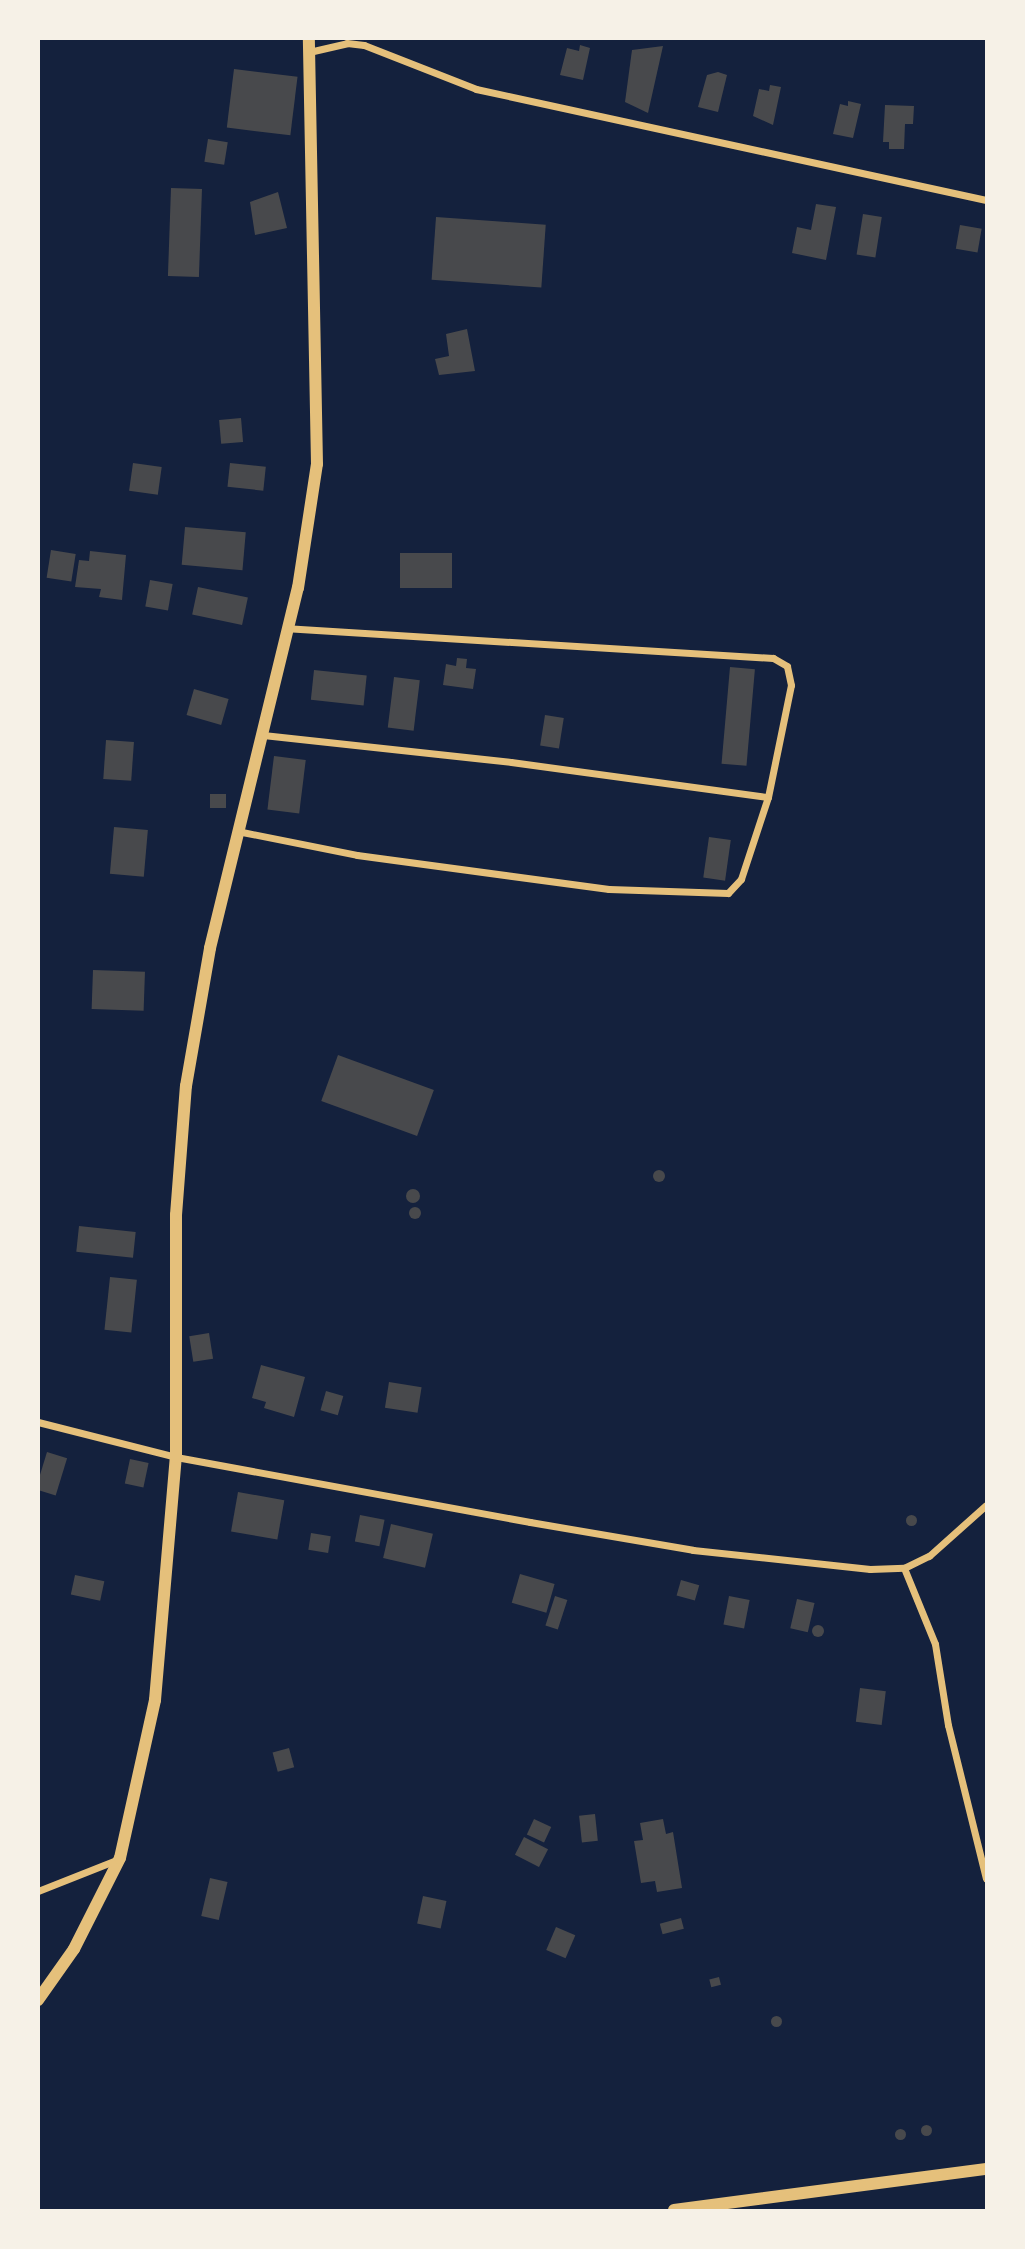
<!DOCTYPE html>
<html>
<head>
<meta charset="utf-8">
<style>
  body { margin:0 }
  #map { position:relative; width:1025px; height:2249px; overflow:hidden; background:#14213d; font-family:Merriweather,serif }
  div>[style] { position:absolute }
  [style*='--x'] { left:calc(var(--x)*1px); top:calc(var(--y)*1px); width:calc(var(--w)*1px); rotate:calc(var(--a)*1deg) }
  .building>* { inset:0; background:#48494c; transform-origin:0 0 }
  .round { border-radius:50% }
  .minor>* { height:7px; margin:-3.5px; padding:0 3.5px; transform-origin:3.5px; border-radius:3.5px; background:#e5c07b }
  .tertiary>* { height:12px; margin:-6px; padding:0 6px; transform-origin:6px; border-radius:6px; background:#e5c07b }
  span { translate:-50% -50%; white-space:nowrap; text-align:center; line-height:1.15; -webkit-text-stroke:7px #f6f1e7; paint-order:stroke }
  .frame { position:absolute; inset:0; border:40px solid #f6f1e7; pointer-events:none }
</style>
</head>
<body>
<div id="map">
  <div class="building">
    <i style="clip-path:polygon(580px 45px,590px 48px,583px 80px,560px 75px,567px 48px,579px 51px)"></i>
    <i style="clip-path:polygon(663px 46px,648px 113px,625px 102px,632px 50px)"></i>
    <i style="left:234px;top:69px;width:64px;height:59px;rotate:7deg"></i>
    <i style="clip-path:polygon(718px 72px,727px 75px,718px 112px,698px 107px,707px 75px)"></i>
    <i style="clip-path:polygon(770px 85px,781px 87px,773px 125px,753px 116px,759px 89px,769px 91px)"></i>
    <i style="clip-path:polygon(848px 101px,861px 104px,853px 138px,833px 134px,840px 104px,848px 106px)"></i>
    <i style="clip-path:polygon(885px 105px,914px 106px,913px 124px,905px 124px,904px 149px,889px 149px,889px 142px,883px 142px)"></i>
    <i style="left:208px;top:139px;width:20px;height:23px;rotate:9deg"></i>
    <i style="left:171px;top:188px;width:31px;height:88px;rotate:2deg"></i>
    <i style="clip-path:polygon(278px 192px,287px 228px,255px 235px,250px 202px)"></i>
    <i style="clip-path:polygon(816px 204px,836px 207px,826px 260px,792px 253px,797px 227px,811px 230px)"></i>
    <i style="left:863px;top:214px;width:19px;height:41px;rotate:9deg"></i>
    <i style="left:436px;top:217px;width:110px;height:63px;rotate:4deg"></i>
    <i style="left:960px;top:225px;width:22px;height:24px;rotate:10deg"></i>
    <i style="clip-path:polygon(467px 329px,475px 371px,439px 375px,435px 359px,449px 356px,446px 334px)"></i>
    <i style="left:241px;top:418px;width:24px;height:22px;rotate:85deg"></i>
    <i style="left:133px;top:463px;width:29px;height:28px;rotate:8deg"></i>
    <i style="left:230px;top:463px;width:36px;height:24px;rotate:6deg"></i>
    <i style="left:185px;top:527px;width:61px;height:38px;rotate:5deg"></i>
    <i style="left:51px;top:550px;width:25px;height:28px;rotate:9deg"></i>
    <i style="clip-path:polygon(90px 551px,126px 555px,122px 600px,99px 597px,101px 589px,75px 587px,79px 560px,89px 561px)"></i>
    <i style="left:400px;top:553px;width:52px;height:35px"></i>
    <i style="left:150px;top:580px;width:23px;height:27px;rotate:10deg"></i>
    <i style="left:198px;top:587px;width:51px;height:28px;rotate:12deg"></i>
    <i style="clip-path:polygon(457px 658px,467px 659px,466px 668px,476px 669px,473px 689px,443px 685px,446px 664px,456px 666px)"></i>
    <i style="left:730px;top:667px;width:25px;height:97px;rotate:5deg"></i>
    <i style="left:314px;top:670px;width:53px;height:30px;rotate:6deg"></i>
    <i style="left:394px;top:677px;width:26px;height:51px;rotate:7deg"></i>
    <i style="left:194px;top:689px;width:36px;height:27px;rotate:16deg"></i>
    <i style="left:545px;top:715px;width:19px;height:31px;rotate:9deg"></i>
    <i style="left:106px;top:740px;width:28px;height:39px;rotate:4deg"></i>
    <i style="left:274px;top:756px;width:32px;height:54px;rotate:7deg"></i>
    <i style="left:210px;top:794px;width:16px;height:14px"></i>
    <i style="left:114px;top:827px;width:34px;height:47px;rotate:5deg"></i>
    <i style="left:709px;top:837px;width:22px;height:41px;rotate:8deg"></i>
    <i style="left:93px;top:970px;width:52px;height:39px;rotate:2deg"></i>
    <i style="left:338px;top:1055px;width:102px;height:49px;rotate:20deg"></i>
    <i class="round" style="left:653px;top:1170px;width:12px;height:12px"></i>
    <i class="round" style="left:406px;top:1189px;width:14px;height:14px"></i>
    <i class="round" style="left:409px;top:1207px;width:12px;height:12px"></i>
    <i style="left:79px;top:1226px;width:57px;height:26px;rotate:6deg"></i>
    <i style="left:110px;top:1277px;width:27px;height:53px;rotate:6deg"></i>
    <i style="left:209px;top:1333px;width:26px;height:20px;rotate:81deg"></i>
    <i style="clip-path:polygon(261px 1365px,305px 1377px,294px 1417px,264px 1408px,266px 1402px,252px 1398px)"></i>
    <i style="left:389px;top:1382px;width:33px;height:26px;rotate:9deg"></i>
    <i style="left:326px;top:1391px;width:18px;height:20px;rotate:16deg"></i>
    <i style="left:47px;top:1452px;width:21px;height:39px;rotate:17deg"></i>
    <i style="left:130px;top:1459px;width:19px;height:25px;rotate:12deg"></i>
    <i style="left:238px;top:1492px;width:47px;height:40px;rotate:10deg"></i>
    <i class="round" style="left:905.5px;top:1514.5px;width:11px;height:11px"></i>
    <i style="left:360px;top:1515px;width:25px;height:27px;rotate:11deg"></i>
    <i style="left:391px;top:1524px;width:43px;height:35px;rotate:13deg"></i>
    <i style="left:311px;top:1533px;width:20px;height:17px;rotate:9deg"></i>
    <i style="left:520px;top:1574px;width:36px;height:30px;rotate:16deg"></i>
    <i style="left:75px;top:1575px;width:30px;height:20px;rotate:12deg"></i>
    <i style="left:681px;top:1580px;width:19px;height:16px;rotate:16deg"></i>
    <i style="left:555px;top:1596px;width:13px;height:31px;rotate:18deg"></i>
    <i style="left:729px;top:1596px;width:21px;height:29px;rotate:11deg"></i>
    <i style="left:797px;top:1599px;width:18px;height:30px;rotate:13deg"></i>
    <i class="round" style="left:812px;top:1625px;width:12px;height:12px"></i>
    <i style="left:860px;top:1688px;width:26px;height:34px;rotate:7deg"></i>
    <i style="left:289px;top:1748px;width:20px;height:17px;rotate:75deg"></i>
    <i style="left:595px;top:1814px;width:27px;height:16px;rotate:84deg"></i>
    <i style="left:534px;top:1819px;width:19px;height:17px;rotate:25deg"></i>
    <i style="clip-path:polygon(663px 1819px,666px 1834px,673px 1832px,682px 1888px,657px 1892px,655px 1881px,641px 1883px,634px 1841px,643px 1840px,640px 1823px)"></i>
    <i style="left:524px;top:1837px;width:27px;height:20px;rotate:27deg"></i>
    <i style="left:210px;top:1878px;width:18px;height:39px;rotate:13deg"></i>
    <i style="left:423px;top:1896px;width:24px;height:28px;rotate:12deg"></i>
    <i style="left:681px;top:1918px;width:11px;height:22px;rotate:75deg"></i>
    <i style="left:556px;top:1927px;width:21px;height:25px;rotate:23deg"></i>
    <i style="left:719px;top:1977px;width:8px;height:10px;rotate:76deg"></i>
    <i class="round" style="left:770.5px;top:2015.5px;width:11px;height:11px"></i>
    <i class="round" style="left:920.5px;top:2124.5px;width:11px;height:11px"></i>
    <i class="round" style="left:894.5px;top:2128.5px;width:11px;height:11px"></i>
  </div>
  <div class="minor">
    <i style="--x:309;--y:52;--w:39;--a:-13"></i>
    <i style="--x:347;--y:43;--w:17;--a:7"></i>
    <i style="--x:364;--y:45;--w:120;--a:21.4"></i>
    <i style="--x:476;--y:89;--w:522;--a:12.28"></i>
    <i style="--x:263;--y:735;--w:249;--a:6.2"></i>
    <i style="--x:511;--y:762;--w:259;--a:7.8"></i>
    <i style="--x:242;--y:832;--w:117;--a:11.3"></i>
    <i style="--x:357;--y:855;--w:254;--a:7.7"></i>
    <i style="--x:609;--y:889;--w:119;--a:1.9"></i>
    <i style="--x:728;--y:893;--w:19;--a:-47"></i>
    <i style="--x:741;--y:879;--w:86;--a:-71.8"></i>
    <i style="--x:768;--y:797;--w:114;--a:-78.4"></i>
    <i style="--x:791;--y:685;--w:19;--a:-102"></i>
    <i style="--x:787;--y:666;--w:16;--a:-150"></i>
    <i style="--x:773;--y:658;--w:486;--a:-176.5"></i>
    <i style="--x:38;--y:1422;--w:142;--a:14.2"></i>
    <i style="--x:176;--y:1457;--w:360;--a:10.4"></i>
    <i style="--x:530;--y:1522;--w:165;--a:9.7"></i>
    <i style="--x:693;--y:1550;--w:178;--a:6.1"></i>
    <i style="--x:870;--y:1569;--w:34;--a:-2"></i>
    <i style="--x:904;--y:1568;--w:28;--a:-26"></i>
    <i style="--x:929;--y:1556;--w:76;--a:-41.8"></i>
    <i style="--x:904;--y:1568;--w:82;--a:67.8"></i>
    <i style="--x:935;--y:1644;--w:82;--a:80.9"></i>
    <i style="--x:948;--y:1725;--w:158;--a:76.1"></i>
    <i style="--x:38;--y:1891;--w:87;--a:-21.6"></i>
  </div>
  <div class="tertiary">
    <i style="--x:38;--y:2000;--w:62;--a:-54.8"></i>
    <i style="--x:74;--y:1949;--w:102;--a:-63.2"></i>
    <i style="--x:120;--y:1858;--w:162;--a:-77.5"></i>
    <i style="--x:155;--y:1700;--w:244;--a:-85.1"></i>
    <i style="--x:176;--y:1457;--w:242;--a:-90"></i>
    <i style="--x:176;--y:1215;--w:129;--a:-85.6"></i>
    <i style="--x:186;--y:1086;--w:140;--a:-80.1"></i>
    <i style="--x:210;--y:948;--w:371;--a:-76.3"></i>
    <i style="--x:298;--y:588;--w:125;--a:-81.3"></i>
    <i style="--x:317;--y:464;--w:426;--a:-91.1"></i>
    <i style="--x:674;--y:2210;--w:315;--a:-7.5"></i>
  </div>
  <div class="frame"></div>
</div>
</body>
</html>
